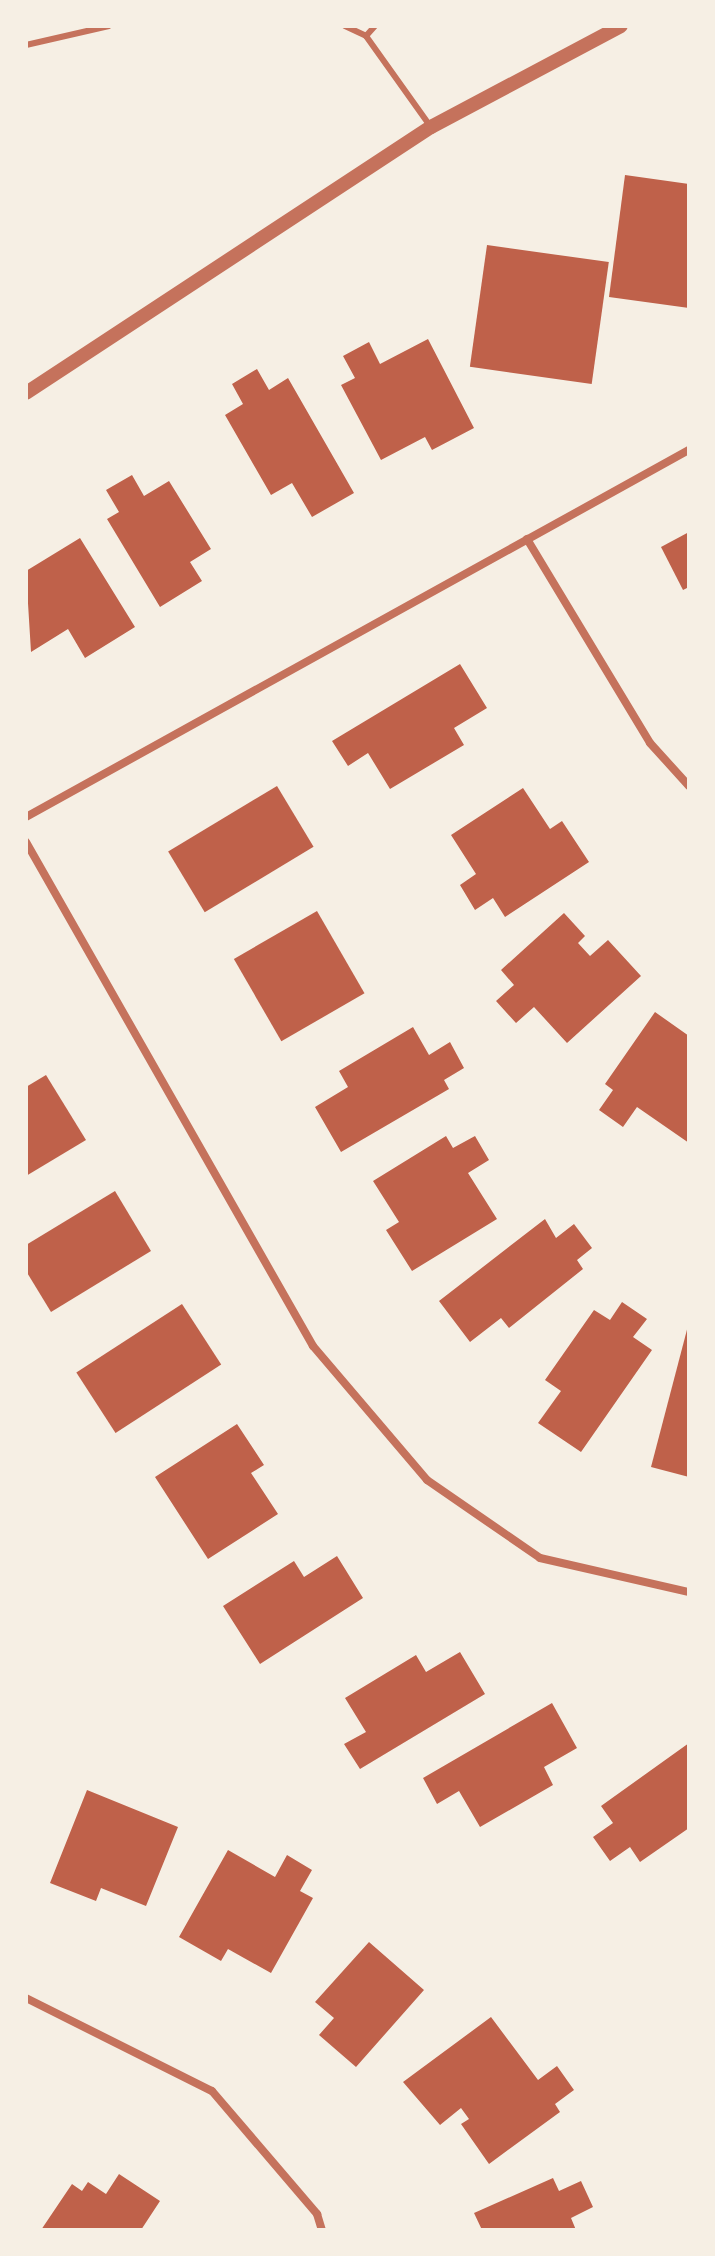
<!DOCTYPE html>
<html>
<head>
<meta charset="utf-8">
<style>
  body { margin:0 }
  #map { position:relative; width:715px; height:2256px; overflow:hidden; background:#f6efe4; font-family:"Roboto Condensed",sans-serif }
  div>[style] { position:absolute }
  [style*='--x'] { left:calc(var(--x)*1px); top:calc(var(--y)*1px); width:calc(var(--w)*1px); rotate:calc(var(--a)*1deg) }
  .building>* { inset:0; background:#bf614a; transform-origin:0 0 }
  .service>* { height:6px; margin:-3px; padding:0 3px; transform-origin:3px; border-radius:3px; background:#c5725c }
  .minor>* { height:8px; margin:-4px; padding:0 4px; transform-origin:4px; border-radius:4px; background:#c5725c }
  .tertiary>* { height:14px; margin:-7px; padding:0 7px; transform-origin:7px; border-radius:7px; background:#c5725c }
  span { translate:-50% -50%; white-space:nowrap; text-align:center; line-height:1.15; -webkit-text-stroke:8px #f6efe4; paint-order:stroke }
  .frame { position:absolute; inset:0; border:28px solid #f6efe4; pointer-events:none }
</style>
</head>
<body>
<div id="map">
  <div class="building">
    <i style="clip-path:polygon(625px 175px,689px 184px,689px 308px,609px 297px)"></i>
    <i style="left:487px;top:245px;width:123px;height:123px;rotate:8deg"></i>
    <i style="clip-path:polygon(428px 339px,474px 428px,432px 450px,425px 437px,381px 460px,341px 385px,355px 378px,343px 356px,369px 342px,380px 364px)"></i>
    <i style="clip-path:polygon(257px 369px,269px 390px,288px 378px,354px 493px,312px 517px,292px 483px,271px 495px,225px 415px,243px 404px,232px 384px)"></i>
    <i style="clip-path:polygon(132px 475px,144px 496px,169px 481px,211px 549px,190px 562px,202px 581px,160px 607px,107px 519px,119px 512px,106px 490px)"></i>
    <i style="clip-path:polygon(689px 532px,689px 587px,683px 590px,661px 547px)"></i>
    <i style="clip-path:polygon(80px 538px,135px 627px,85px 658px,68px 629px,31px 652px,26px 571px)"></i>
    <i style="clip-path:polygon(460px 664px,487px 708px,454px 728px,464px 745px,390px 789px,368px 753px,348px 766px,332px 741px)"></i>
    <i style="left:277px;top:786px;width:71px;height:127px;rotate:59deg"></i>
    <i style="clip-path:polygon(523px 788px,550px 829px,562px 821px,589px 862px,505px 917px,493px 898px,475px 910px,460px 885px,476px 874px,451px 835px)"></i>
    <i style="left:317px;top:911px;width:95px;height:96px;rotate:60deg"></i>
    <i style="clip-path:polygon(564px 913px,585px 936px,578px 943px,590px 956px,608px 940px,641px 976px,567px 1043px,534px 1007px,516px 1023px,496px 1001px,514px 985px,501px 970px)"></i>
    <i style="clip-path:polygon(655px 1012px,689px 1036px,689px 1143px,637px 1107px,623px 1127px,599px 1110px,613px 1090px,605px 1084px)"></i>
    <i style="clip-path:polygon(413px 1027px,429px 1055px,450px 1042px,464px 1068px,444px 1080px,449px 1089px,341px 1152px,315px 1107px,348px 1087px,339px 1071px)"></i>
    <i style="clip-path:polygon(46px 1075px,86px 1140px,26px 1176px,26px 1087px)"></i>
    <i style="clip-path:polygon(446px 1136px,453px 1148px,475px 1136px,489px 1160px,468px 1173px,497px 1219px,412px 1271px,386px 1230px,399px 1222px,373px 1181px)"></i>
    <i style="clip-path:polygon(115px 1191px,151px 1251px,51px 1312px,26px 1271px,26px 1245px)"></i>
    <i style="clip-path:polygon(545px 1219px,556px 1238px,574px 1224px,592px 1248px,577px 1260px,583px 1269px,509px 1328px,501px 1318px,470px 1342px,439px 1301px)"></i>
    <i style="clip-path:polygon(622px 1302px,647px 1319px,633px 1337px,652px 1350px,581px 1452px,538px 1423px,561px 1391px,545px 1380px,594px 1310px,610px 1320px)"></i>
    <i style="left:182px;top:1304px;width:72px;height:126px;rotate:57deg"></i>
    <i style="clip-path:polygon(689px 1322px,689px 1477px,651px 1467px)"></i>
    <i style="clip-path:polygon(237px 1424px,264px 1465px,251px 1473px,278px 1514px,208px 1559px,155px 1477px)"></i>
    <i style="clip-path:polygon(337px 1556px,363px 1598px,260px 1664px,223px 1606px,294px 1561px,304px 1577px)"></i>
    <i style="clip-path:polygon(460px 1652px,485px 1694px,360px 1769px,344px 1744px,366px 1732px,345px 1698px,416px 1655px,426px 1672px)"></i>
    <i style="clip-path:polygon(552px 1703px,577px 1748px,544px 1767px,553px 1785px,480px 1827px,459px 1791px,437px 1804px,423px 1778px)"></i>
    <i style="clip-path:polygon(689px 1743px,689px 1828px,640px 1862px,630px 1847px,610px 1861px,593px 1837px,613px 1823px,601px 1806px)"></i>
    <i style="clip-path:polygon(87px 1790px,178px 1827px,146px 1906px,101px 1888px,96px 1901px,50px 1883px)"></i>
    <i style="clip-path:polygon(228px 1850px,275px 1877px,287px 1855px,312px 1870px,300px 1891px,313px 1898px,271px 1973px,228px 1949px,221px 1961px,179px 1937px)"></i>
    <i style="clip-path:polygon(369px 1942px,424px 1990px,356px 2067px,319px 2035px,334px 2018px,315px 2002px)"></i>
    <i style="clip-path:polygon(491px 2017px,538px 2080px,557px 2066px,574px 2090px,555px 2104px,560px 2112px,489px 2164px,461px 2124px,469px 2119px,461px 2108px,440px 2125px,403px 2082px)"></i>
    <i style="clip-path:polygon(119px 2174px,160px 2201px,141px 2230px,41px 2230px,72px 2184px,82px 2191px,88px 2182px,106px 2194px)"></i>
    <i style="clip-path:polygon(553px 2178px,559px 2191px,581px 2181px,593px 2207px,571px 2218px,576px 2230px,482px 2230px,474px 2213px)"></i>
  </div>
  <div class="service">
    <i style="--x:345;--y:26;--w:23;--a:25"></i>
    <i style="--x:366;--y:36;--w:112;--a:54.5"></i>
    <i style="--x:366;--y:36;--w:13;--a:-48"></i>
    <i style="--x:26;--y:45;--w:85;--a:-12.9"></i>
  </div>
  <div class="minor">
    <i style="--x:527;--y:539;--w:238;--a:58.9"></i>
    <i style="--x:650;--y:743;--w:58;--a:47.8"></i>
    <i style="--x:26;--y:817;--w:758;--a:-28.97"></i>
    <i style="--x:26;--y:842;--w:580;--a:60.34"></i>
    <i style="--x:313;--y:1346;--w:176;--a:49.6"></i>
    <i style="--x:427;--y:1480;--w:137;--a:34.6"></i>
    <i style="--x:540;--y:1558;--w:153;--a:12.9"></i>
    <i style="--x:26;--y:1998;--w:208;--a:26.6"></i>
    <i style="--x:212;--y:2091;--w:162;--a:49.5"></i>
    <i style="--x:317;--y:2214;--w:17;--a:73"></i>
  </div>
  <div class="tertiary">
    <i style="--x:26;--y:393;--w:485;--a:-33.3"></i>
    <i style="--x:431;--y:127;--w:215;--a:-28"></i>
  </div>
  <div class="frame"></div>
</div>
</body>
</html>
